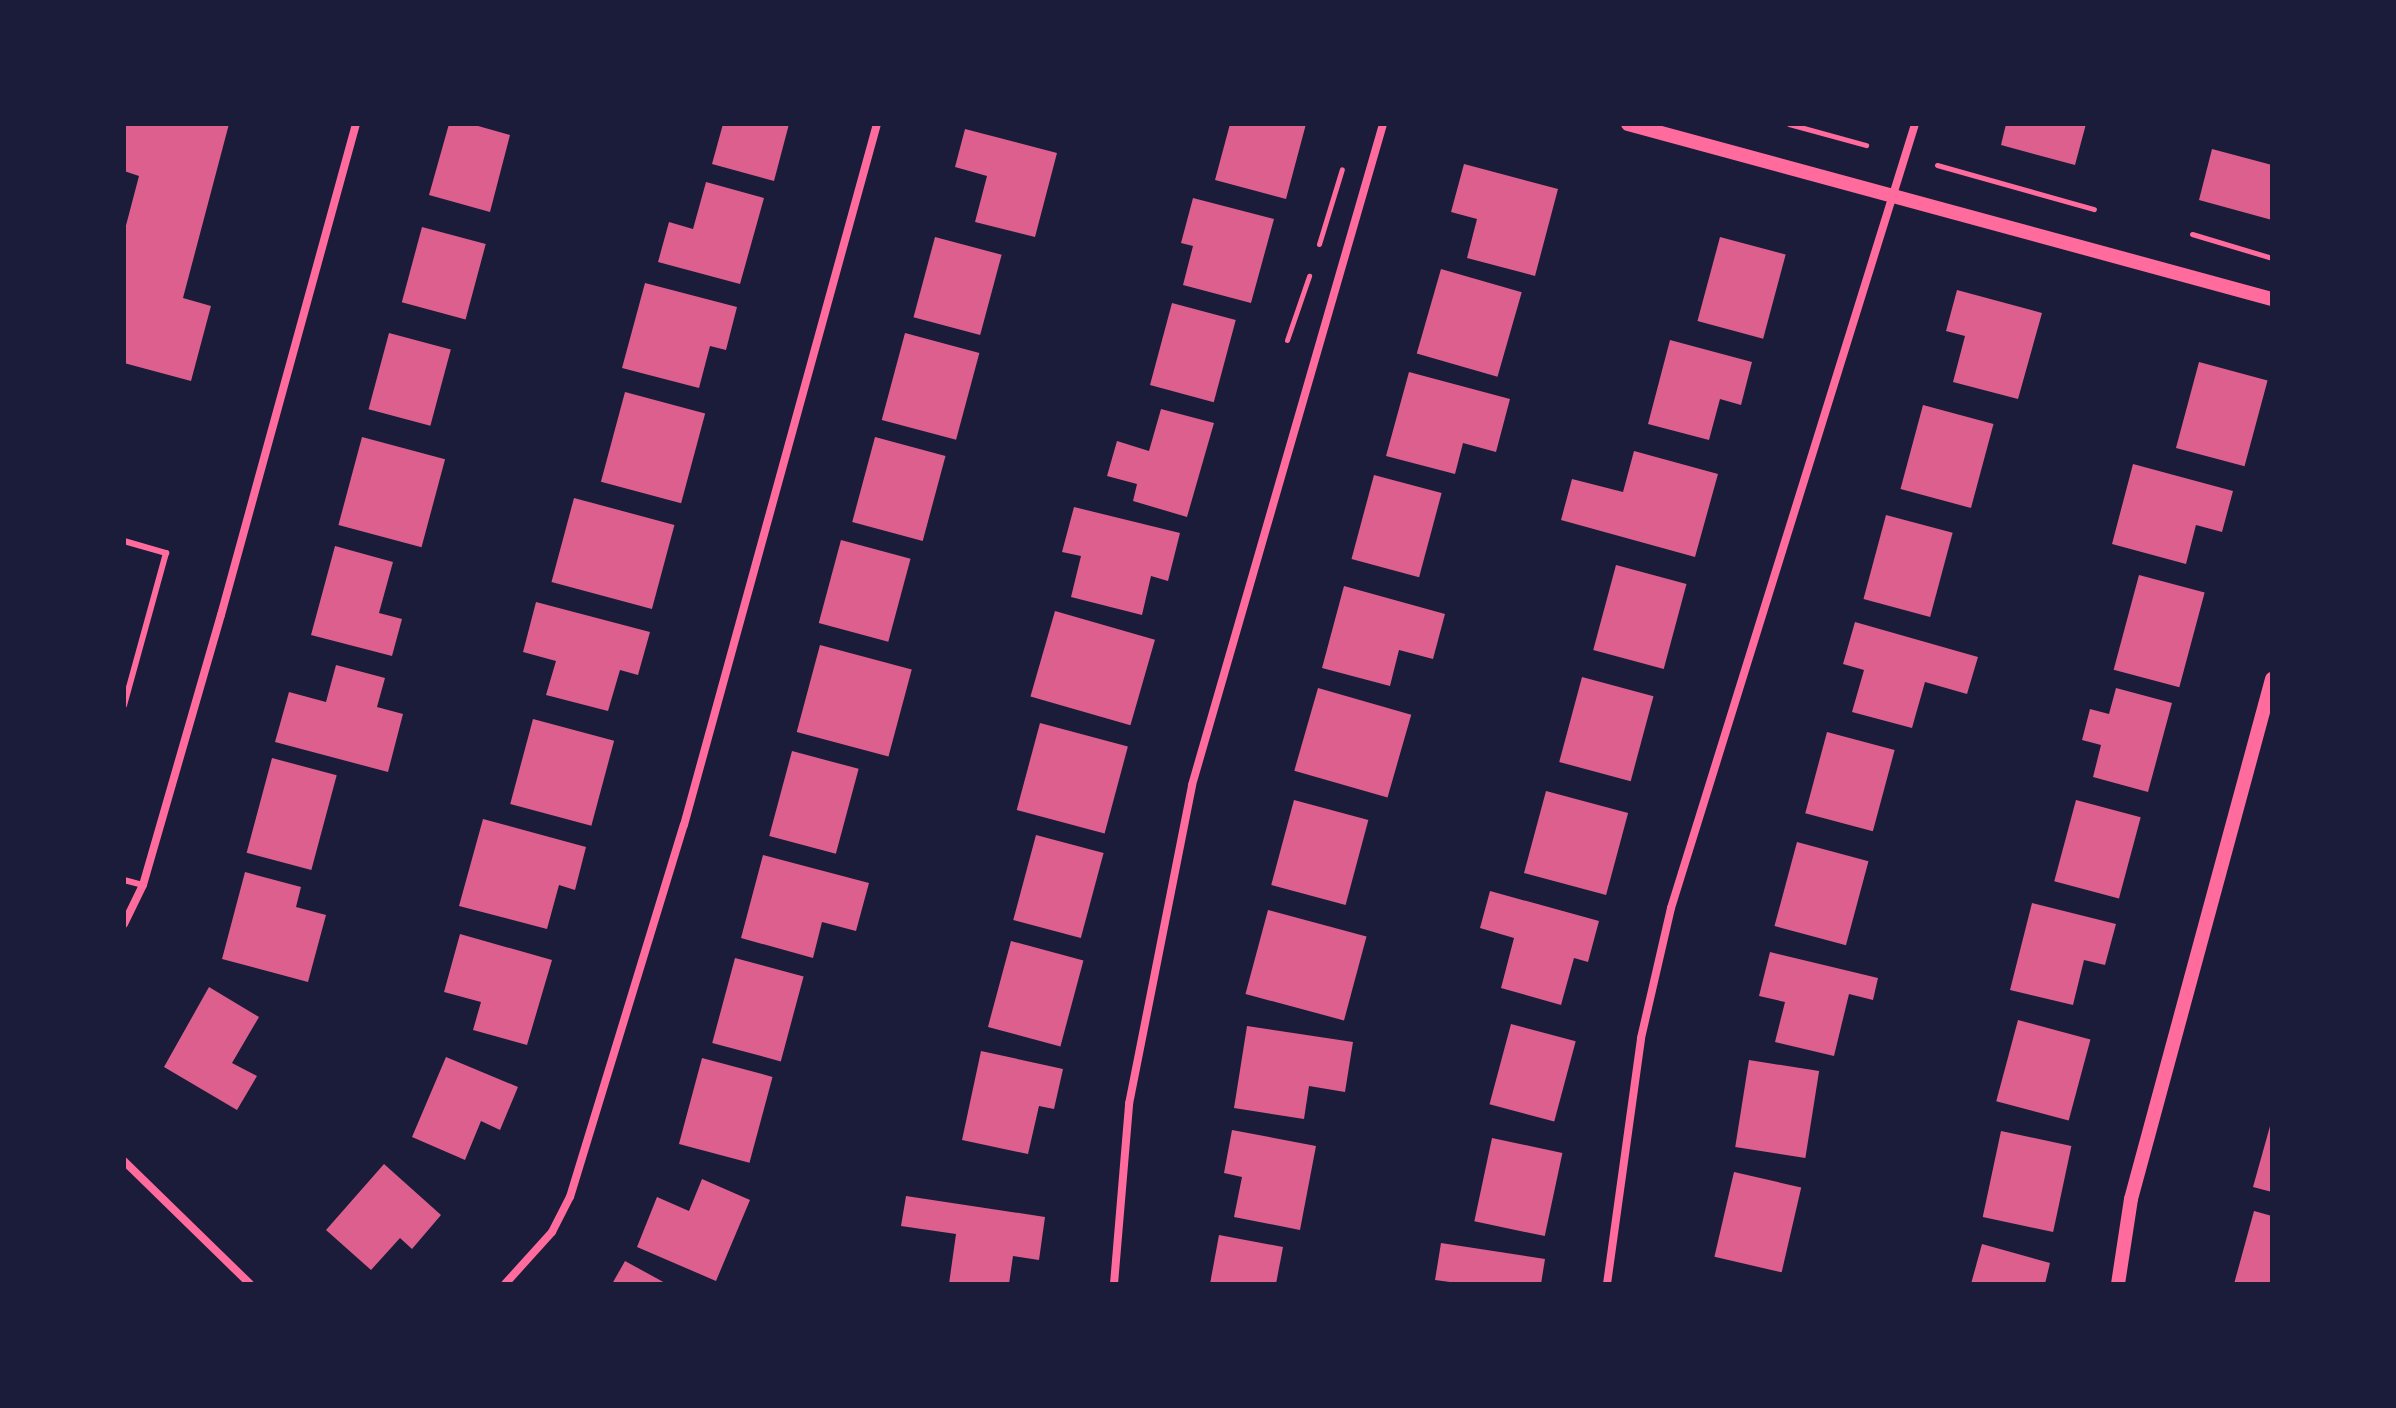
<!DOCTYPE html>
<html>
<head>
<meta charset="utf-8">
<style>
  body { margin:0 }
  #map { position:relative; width:2396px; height:1408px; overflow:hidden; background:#1b1b3a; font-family:Ubuntu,sans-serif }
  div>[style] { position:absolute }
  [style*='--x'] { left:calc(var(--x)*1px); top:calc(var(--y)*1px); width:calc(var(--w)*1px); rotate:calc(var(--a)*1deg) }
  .building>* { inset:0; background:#dd5f8e; transform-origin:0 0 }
  .path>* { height:5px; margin:-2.5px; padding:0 2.5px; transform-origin:2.5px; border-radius:2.5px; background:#ff6b9d }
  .service>* { height:6px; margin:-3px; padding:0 3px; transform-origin:3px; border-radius:3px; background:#ff6b9d }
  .minor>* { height:8px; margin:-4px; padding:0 4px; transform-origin:4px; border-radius:4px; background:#ff6b9d }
  .tertiary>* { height:14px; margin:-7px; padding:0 7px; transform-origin:7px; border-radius:7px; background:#ff6b9d }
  span { translate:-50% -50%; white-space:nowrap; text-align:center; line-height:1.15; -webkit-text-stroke:6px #1b1b3a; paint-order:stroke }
  .frame { position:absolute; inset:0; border:126px solid #1b1b3a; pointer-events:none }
</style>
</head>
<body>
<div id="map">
  <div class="building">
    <i style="clip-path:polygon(124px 124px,229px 124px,183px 298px,211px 306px,191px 381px,124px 363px,124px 233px,139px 176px,124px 171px)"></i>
    <i style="clip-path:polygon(449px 124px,471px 124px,510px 135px,490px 212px,429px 195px)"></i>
    <i style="clip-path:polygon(723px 124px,789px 124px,774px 181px,712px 164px)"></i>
    <i style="clip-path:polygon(1230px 124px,1306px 124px,1286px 199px,1215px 180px)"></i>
    <i style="clip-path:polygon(2006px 124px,2086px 124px,2075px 165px,2001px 145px)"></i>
    <i style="clip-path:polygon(965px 129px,1057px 153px,1035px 237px,975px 222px,987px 176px,955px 167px)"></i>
    <i style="clip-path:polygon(2212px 149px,2272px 165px,2272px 220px,2199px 200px)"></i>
    <i style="clip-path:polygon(1464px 164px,1558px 189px,1535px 276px,1467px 258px,1477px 219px,1451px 212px)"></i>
    <i style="clip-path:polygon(706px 182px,764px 198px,740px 284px,658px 262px,669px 222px,693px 229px)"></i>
    <i style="clip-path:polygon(1193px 198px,1274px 219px,1251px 303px,1183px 285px,1193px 246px,1181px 243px)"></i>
    <i style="left:422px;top:227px;width:66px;height:78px;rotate:15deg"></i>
    <i style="left:935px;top:237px;width:69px;height:83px;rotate:15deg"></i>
    <i style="left:1720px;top:237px;width:68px;height:87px;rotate:15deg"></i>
    <i style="left:1441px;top:269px;width:84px;height:88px;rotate:16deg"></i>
    <i style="clip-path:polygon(645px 283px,737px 307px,726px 350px,710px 346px,699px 388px,622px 368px)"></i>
    <i style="clip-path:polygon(1957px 290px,2042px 313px,2018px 399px,1953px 382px,1965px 336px,1946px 331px)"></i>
    <i style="left:1172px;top:303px;width:66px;height:85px;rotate:15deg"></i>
    <i style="left:389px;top:333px;width:64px;height:79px;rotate:15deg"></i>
    <i style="left:905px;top:333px;width:77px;height:90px;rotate:15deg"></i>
    <i style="clip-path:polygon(1670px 340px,1752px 362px,1741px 405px,1720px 399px,1709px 440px,1648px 424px)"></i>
    <i style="left:2199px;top:362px;width:71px;height:89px;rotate:15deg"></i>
    <i style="clip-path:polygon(1409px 372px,1510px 399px,1496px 452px,1463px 443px,1455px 474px,1386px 456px)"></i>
    <i style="left:625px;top:392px;width:83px;height:93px;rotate:15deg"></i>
    <i style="left:1923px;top:405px;width:73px;height:87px;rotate:15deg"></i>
    <i style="clip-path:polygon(1161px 409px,1214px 423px,1187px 517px,1133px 501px,1137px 484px,1107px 476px,1117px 441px,1149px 451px)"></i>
    <i style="left:362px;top:437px;width:86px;height:91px;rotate:15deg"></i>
    <i style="left:875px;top:437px;width:73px;height:88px;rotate:15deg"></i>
    <i style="clip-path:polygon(1634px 451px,1718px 474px,1695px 557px,1561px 520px,1572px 479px,1623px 492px)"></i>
    <i style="clip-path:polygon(2133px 464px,2233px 491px,2222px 532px,2196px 525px,2186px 564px,2112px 544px)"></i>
    <i style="left:1374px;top:475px;width:70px;height:87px;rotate:15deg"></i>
    <i style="left:574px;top:498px;width:104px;height:87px;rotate:15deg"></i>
    <i style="clip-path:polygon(1074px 507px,1180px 533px,1168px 581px,1151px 576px,1142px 615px,1071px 597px,1081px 556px,1062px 552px)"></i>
    <i style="left:1886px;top:515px;width:69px;height:87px;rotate:15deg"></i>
    <i style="left:841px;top:540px;width:72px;height:86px;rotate:15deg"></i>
    <i style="clip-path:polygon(335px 546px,393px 562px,379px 613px,402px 619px,392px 656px,311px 635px)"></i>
    <i style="left:1616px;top:565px;width:73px;height:88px;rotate:15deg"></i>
    <i style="left:2139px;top:575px;width:68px;height:98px;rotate:15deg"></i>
    <i style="clip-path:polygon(1344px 586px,1445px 614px,1433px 659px,1399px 650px,1390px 686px,1322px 668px)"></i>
    <i style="clip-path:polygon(536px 602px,650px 632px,638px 675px,620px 670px,608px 711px,546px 695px,556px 661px,523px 652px)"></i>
    <i style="left:1055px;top:611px;width:104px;height:89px;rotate:16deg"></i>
    <i style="clip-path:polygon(1855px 622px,1978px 657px,1967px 694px,1925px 682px,1912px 728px,1852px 712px,1864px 670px,1843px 664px)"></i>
    <i style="left:820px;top:645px;width:95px;height:90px;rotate:15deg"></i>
    <i style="clip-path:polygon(336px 665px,385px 678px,377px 707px,403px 714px,388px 772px,275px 742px,289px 692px,326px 702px)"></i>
    <i style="left:1582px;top:677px;width:74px;height:88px;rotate:15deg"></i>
    <i style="left:1318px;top:688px;width:97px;height:86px;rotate:16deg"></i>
    <i style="clip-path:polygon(2116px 688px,2172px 703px,2148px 792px,2093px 777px,2101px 745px,2082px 740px,2090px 709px,2109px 714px)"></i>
    <i style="left:533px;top:719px;width:84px;height:88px;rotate:15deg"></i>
    <i style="left:1040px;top:723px;width:91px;height:90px;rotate:15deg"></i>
    <i style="left:1827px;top:732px;width:70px;height:84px;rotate:15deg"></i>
    <i style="left:792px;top:751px;width:69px;height:88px;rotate:15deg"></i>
    <i style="left:272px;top:758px;width:67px;height:98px;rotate:15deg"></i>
    <i style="left:1546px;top:791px;width:85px;height:85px;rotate:15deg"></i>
    <i style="left:1294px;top:800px;width:77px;height:88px;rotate:15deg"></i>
    <i style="left:2076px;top:800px;width:67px;height:84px;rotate:15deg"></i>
    <i style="clip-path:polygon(483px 819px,586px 847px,575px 890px,559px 885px,547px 929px,459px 906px)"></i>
    <i style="left:1036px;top:835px;width:70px;height:88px;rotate:15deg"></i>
    <i style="left:1797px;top:842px;width:74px;height:87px;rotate:15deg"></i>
    <i style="clip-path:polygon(763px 855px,869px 883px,856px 931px,822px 922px,813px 958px,741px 938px)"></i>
    <i style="clip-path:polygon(245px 872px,301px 887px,296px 907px,326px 915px,308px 982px,222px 959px)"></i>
    <i style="clip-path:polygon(1490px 891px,1599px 921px,1588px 962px,1574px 958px,1561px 1005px,1501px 988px,1514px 938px,1480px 928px)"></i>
    <i style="clip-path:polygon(2032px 903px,2116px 924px,2105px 965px,2084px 960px,2073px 1005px,2010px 990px)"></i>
    <i style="left:1268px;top:910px;width:102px;height:87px;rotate:15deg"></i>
    <i style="clip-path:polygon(460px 934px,552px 960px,527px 1045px,473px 1030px,481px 1002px,444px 992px)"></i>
    <i style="left:1011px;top:941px;width:75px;height:89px;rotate:15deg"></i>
    <i style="clip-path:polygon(1770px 952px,1878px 978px,1873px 1000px,1849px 994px,1834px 1056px,1775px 1042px,1785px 1002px,1759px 996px)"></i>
    <i style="left:735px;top:958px;width:71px;height:88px;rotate:15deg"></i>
    <i style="clip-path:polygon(209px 987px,259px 1017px,232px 1063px,257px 1076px,237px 1110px,164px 1067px)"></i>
    <i style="left:2018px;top:1020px;width:75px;height:84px;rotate:15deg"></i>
    <i style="left:1511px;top:1024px;width:67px;height:83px;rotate:15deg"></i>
    <i style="clip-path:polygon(1247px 1026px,1353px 1042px,1345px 1092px,1309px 1086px,1304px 1119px,1234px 1108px)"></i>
    <i style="clip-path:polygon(981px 1051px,1063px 1069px,1054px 1109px,1039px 1106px,1028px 1154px,962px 1140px)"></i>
    <i style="clip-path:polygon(446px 1057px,518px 1087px,500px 1130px,481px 1121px,465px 1160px,412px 1137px)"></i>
    <i style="left:702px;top:1058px;width:73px;height:89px;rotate:15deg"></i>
    <i style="left:1749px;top:1060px;width:71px;height:88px;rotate:9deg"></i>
    <i style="clip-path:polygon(2272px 1119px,2272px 1192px,2253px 1187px)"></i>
    <i style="clip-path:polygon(1232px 1130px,1316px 1146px,1300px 1230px,1234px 1217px,1242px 1177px,1224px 1173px)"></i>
    <i style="left:2001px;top:1131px;width:72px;height:88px;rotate:12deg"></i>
    <i style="left:1492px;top:1138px;width:72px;height:85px;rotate:12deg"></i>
    <i style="clip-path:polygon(384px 1164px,441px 1215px,412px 1249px,400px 1238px,371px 1270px,326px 1230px)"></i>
    <i style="left:1734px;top:1172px;width:69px;height:87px;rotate:13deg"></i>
    <i style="clip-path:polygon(702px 1179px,750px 1200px,716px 1281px,637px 1247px,657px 1197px,689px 1211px)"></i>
    <i style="clip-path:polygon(906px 1196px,1045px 1217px,1039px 1260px,1013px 1256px,1009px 1284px,949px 1284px,956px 1234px,901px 1226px)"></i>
    <i style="clip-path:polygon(2254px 1211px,2272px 1216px,2272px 1284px,2234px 1284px)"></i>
    <i style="clip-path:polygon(1219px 1235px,1283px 1247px,1276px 1284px,1210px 1284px)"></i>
    <i style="clip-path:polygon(1441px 1243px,1545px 1259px,1541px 1284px,1465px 1284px,1435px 1280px)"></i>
    <i style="clip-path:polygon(1982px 1244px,2050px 1263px,2045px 1284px,1971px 1284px)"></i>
    <i style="clip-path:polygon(625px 1261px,667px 1284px,612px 1284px)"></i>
  </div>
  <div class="path">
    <i style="--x:1789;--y:124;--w:80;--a:15.3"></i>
    <i style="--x:1937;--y:165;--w:163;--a:15.7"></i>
    <i style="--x:2192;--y:234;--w:84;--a:16.7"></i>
    <i style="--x:1319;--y:244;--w:78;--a:-73"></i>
    <i style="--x:1287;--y:340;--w:68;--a:-71"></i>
  </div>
  <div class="service">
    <i style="--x:124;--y:541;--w:44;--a:15.9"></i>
    <i style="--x:166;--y:553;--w:158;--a:105.4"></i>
    <i style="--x:124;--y:880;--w:20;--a:15"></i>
  </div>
  <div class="minor">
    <i style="--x:124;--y:924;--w:43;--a:-64"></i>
    <i style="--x:143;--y:885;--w:281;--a:-73.9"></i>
    <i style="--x:221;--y:615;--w:509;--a:-74.63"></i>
    <i style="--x:124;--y:1161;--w:176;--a:44.3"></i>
    <i style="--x:505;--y:1284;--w:70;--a:-47.9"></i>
    <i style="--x:552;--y:1232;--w:39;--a:-63"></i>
    <i style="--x:570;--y:1197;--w:389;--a:-73"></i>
    <i style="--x:684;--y:825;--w:727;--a:-74.61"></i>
    <i style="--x:1114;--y:1284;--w:181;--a:-85.2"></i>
    <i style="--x:1129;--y:1104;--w:325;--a:-78.8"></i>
    <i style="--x:1192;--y:785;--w:688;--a:-73.88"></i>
    <i style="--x:1607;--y:1284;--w:248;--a:-82.1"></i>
    <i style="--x:1641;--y:1038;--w:133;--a:-77"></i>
    <i style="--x:1671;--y:908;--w:821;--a:-72.71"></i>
  </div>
  <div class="tertiary">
    <i style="--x:1628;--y:124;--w:667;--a:15.2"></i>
    <i style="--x:2118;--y:1284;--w:86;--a:-81.3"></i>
    <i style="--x:2131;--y:1199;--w:539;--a:-74.83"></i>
  </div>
  <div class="frame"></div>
</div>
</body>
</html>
